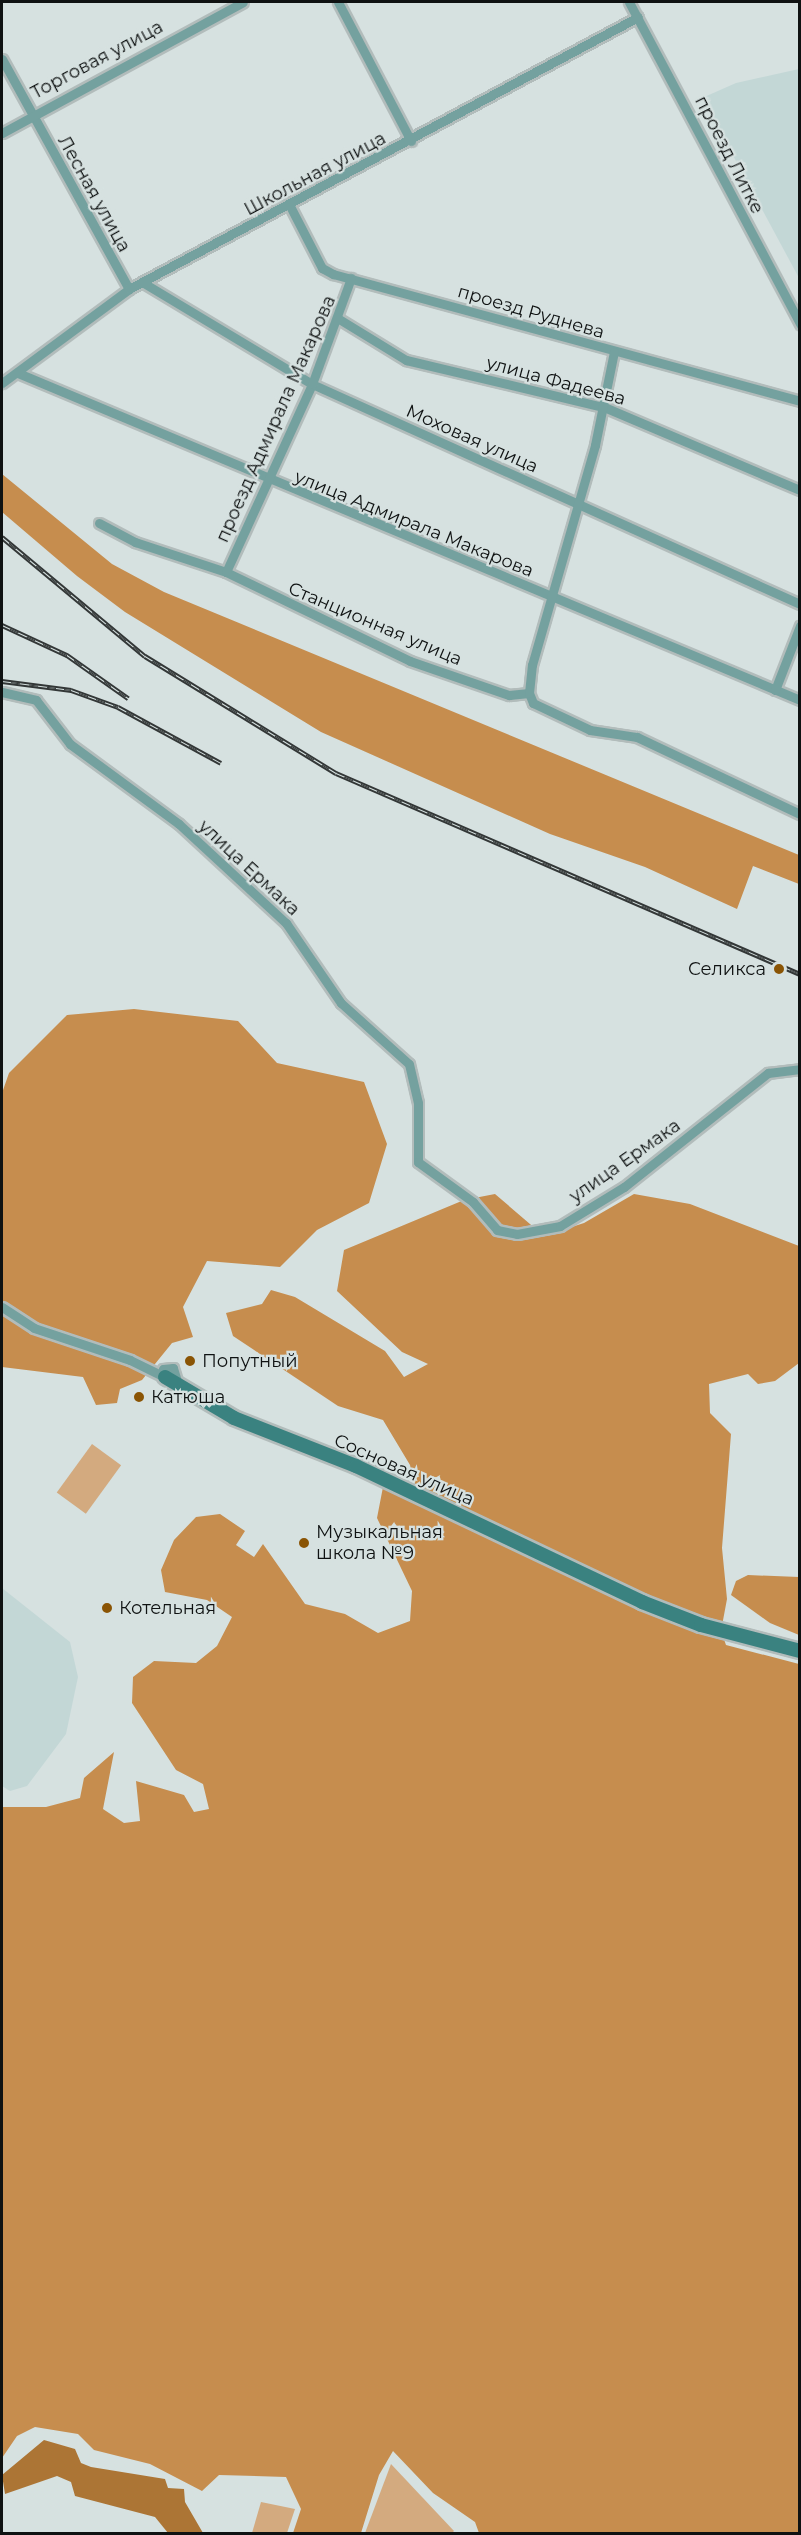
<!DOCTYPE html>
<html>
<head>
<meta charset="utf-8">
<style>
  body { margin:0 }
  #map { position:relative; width:801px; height:2535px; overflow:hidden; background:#d6e1e0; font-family:Montserrat,sans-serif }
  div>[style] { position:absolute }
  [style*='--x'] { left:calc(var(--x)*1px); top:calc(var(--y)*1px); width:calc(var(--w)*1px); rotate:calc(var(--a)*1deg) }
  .built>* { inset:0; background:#c3d7d6 }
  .green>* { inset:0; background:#d3aa7f; transform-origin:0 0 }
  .forest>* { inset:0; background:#c68d4e }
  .water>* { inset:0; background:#ac7535 }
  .roads { filter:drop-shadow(2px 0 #b2bcbb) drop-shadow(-2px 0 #b2bcbb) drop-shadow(0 2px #b2bcbb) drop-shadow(0 -2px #b2bcbb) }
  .street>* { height:9px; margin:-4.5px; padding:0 4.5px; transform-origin:4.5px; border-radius:4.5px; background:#74a19f }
  .secondary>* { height:14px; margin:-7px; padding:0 7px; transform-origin:7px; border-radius:7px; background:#3a8280 }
  .rail>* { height:5px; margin-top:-2.5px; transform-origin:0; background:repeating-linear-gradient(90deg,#d6e1e0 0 9px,#333737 0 18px); box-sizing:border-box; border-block:2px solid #333737 }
  .dots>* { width:16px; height:16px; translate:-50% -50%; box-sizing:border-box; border:3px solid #d6e1e0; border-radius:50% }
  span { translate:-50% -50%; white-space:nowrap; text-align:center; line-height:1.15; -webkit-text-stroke:4.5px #d6e1e0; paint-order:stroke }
  .street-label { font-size:18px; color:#0f1212 }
  .poi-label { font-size:18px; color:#0f1212 }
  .right { translate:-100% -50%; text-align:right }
  .left { translate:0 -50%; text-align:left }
  .frame { position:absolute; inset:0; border:3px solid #0f1212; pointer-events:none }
</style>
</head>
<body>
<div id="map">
  <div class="built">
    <i style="clip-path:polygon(799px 69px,800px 69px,799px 278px,702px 98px,736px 83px)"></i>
    <i style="clip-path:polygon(2px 1588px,70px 1642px,78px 1677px,66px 1734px,27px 1786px,10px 1791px,2px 1786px)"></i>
  </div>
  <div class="green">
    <i style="left:92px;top:1444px;width:36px;height:60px;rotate:36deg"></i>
    <i style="clip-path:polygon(391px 2464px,454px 2531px,452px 2533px,365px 2533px)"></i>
    <i style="clip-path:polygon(261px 2502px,295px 2509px,287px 2533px,252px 2533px)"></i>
  </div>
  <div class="forest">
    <i style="clip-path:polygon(2px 474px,112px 564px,164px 592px,799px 855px,799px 884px,753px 866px,737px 909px,645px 867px,550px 834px,321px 732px,125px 612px,77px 576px,2px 512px)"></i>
    <i style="clip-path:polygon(134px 1009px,238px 1021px,277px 1063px,364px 1082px,387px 1144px,369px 1203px,317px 1230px,280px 1267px,207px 1261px,183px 1307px,193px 1337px,172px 1343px,142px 1380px,120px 1389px,117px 1403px,96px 1405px,83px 1377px,2px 1367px,2px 1093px,9px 1073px,67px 1015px)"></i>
    <i style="clip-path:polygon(495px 1194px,544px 1236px,584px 1223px,634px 1194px,690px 1204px,799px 1246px,799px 1363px,775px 1381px,758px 1384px,748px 1374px,709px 1384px,710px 1413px,731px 1434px,722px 1548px,727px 1599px,721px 1631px,726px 1645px,799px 1664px,799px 2533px,479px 2533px,475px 2522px,433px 2493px,393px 2451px,379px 2475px,361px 2533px,293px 2533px,301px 2509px,286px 2477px,219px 2475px,202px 2491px,150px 2464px,94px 2450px,78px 2434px,35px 2427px,17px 2436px,2px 2458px,2px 1807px,46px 1807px,80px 1798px,84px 1778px,114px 1752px,103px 1809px,124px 1823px,140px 1821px,136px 1781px,184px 1795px,194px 1812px,209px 1809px,203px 1784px,176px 1770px,132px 1703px,133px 1677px,154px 1661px,196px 1663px,217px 1646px,232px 1617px,207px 1600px,165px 1592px,161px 1570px,174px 1540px,196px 1517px,220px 1514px,245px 1531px,236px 1545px,254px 1557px,263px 1544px,305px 1604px,345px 1614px,378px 1633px,410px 1621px,412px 1591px,377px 1518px,383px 1487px,415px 1487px,410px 1465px,383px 1420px,338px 1406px,233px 1336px,226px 1313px,262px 1304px,271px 1290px,295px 1297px,385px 1351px,404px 1377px,428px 1364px,402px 1352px,337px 1291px,344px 1250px,464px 1200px)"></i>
    <i style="clip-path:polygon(748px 1575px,799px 1577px,799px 1635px,770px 1623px,731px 1595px,736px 1581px)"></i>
  </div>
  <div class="water">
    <i style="clip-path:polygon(44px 2440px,75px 2449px,81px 2463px,91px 2467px,165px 2479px,168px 2488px,184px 2489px,185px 2502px,203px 2533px,168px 2533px,155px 2517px,75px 2496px,71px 2482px,57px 2476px,5px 2494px,2px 2475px)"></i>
  </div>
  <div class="roads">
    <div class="street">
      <i style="--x:338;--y:2;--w:157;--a:62.3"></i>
      <i style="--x:629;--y:2;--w:365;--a:62"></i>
      <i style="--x:2;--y:59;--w:263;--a:61.1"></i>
      <i style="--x:2;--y:133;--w:274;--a:-28.5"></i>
      <i style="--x:290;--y:206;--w:70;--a:62.7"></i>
      <i style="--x:322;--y:268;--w:13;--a:29"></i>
      <i style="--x:333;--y:274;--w:484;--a:15.2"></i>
      <i style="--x:142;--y:282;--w:198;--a:31"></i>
      <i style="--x:312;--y:384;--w:535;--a:24.27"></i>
      <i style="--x:339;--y:319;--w:79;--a:31.5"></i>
      <i style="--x:406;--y:360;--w:204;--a:13.4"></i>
      <i style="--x:604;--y:407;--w:213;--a:23"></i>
      <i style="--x:18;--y:373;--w:848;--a:22.69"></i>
      <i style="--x:2;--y:383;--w:158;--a:-36.5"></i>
      <i style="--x:129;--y:289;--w:577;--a:-28.12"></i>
      <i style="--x:99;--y:523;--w:41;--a:27.8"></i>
      <i style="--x:135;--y:542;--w:96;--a:18.2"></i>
      <i style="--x:226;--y:572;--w:204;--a:25.8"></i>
      <i style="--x:410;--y:661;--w:105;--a:19"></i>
      <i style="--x:509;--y:695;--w:20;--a:-6"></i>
      <i style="--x:529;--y:693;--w:11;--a:68"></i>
      <i style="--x:533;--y:703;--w:63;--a:25.3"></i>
      <i style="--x:590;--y:730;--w:48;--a:8.5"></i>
      <i style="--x:637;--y:737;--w:180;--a:25.3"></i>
      <i style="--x:226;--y:572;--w:207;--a:-65.4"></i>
      <i style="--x:312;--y:384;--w:113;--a:-69.8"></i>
      <i style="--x:775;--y:690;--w:69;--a:-68.7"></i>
      <i style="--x:2;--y:692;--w:35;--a:13"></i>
      <i style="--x:36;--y:700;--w:56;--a:52.3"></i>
      <i style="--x:70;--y:744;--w:135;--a:36.3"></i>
      <i style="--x:179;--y:824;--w:146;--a:42.8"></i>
      <i style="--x:286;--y:923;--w:97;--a:55.5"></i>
      <i style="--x:341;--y:1003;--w:91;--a:41.9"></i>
      <i style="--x:409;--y:1064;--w:40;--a:77"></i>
      <i style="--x:418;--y:1103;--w:59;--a:90"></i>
      <i style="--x:418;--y:1162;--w:68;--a:36"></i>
      <i style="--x:473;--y:1202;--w:37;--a:49"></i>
      <i style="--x:497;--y:1230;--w:20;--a:11"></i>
      <i style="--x:517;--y:1234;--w:44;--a:-10.5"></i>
      <i style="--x:560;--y:1226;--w:75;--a:-31.4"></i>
      <i style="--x:624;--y:1187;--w:184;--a:-38.4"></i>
      <i style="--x:768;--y:1073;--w:32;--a:-7"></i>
      <i style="--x:529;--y:693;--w:28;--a:-84"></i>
      <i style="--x:532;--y:665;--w:229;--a:-74"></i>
      <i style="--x:595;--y:445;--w:95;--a:-78.5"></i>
      <i style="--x:2;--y:1307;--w:38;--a:33"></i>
      <i style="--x:34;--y:1328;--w:101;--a:18.4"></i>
      <i style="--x:130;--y:1360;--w:39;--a:26"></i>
      <i style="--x:165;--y:1377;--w:8;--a:-104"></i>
      <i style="--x:163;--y:1369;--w:10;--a:-6"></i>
      <i style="--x:173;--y:1368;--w:17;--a:73"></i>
    </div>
    <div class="secondary">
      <i style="--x:165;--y:1377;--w:80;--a:30.7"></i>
      <i style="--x:234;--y:1418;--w:131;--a:21.5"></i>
      <i style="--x:356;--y:1466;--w:317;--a:25.4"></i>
      <i style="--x:642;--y:1602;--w:63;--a:21.3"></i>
      <i style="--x:701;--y:1625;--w:102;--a:14.7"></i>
    </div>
  </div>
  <div class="rail">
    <i style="--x:2;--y:537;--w:186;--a:39.8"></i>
    <i style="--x:145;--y:656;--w:224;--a:31.5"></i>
    <i style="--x:336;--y:773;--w:506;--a:23.42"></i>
    <i style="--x:2;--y:625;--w:72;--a:24.8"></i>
    <i style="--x:67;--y:655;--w:75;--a:35.2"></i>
    <i style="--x:2;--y:681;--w:70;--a:7.4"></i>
    <i style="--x:71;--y:690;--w:50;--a:19.9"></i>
    <i style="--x:118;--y:707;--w:117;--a:28.5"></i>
  </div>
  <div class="dots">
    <i style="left:779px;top:969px;background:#8a5404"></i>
    <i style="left:190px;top:1361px;background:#8a5404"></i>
    <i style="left:139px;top:1397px;background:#8a5404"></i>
    <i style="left:304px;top:1543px;background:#8a5404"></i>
    <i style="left:107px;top:1608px;background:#8a5404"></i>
  </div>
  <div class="street-label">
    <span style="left:97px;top:60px;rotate:-28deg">Торговая улица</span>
    <span style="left:729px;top:155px;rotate:63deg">проезд Литке</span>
    <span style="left:315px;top:174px;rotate:-28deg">Школьная улица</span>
    <span style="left:94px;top:194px;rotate:61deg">Лесная улица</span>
    <span style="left:531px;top:312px;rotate:16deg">проезд Руднева</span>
    <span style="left:556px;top:381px;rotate:15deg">улица Фадеева</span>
    <span style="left:276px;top:419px;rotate:-66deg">проезд Адмирала Макарова</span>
    <span style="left:472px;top:439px;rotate:24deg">Моховая улица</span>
    <span style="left:414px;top:524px;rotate:22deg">улица Адмирала Макарова</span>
    <span style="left:375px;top:624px;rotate:23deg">Станционная улица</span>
    <span style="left:249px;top:868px;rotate:43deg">улица Ермака</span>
    <span style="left:625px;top:1161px;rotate:-35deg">улица Ермака</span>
    <span style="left:404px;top:1470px;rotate:24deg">Сосновая улица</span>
  </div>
  <div class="poi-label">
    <span class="right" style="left:766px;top:969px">Селикса</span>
    <span class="left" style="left:202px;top:1361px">Попутный</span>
    <span class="left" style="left:151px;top:1397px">Катюша</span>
    <span class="left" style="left:316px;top:1543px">Музыкальная<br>школа №9</span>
    <span class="left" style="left:119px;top:1608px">Котельная</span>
  </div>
  <div class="frame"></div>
</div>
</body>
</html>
